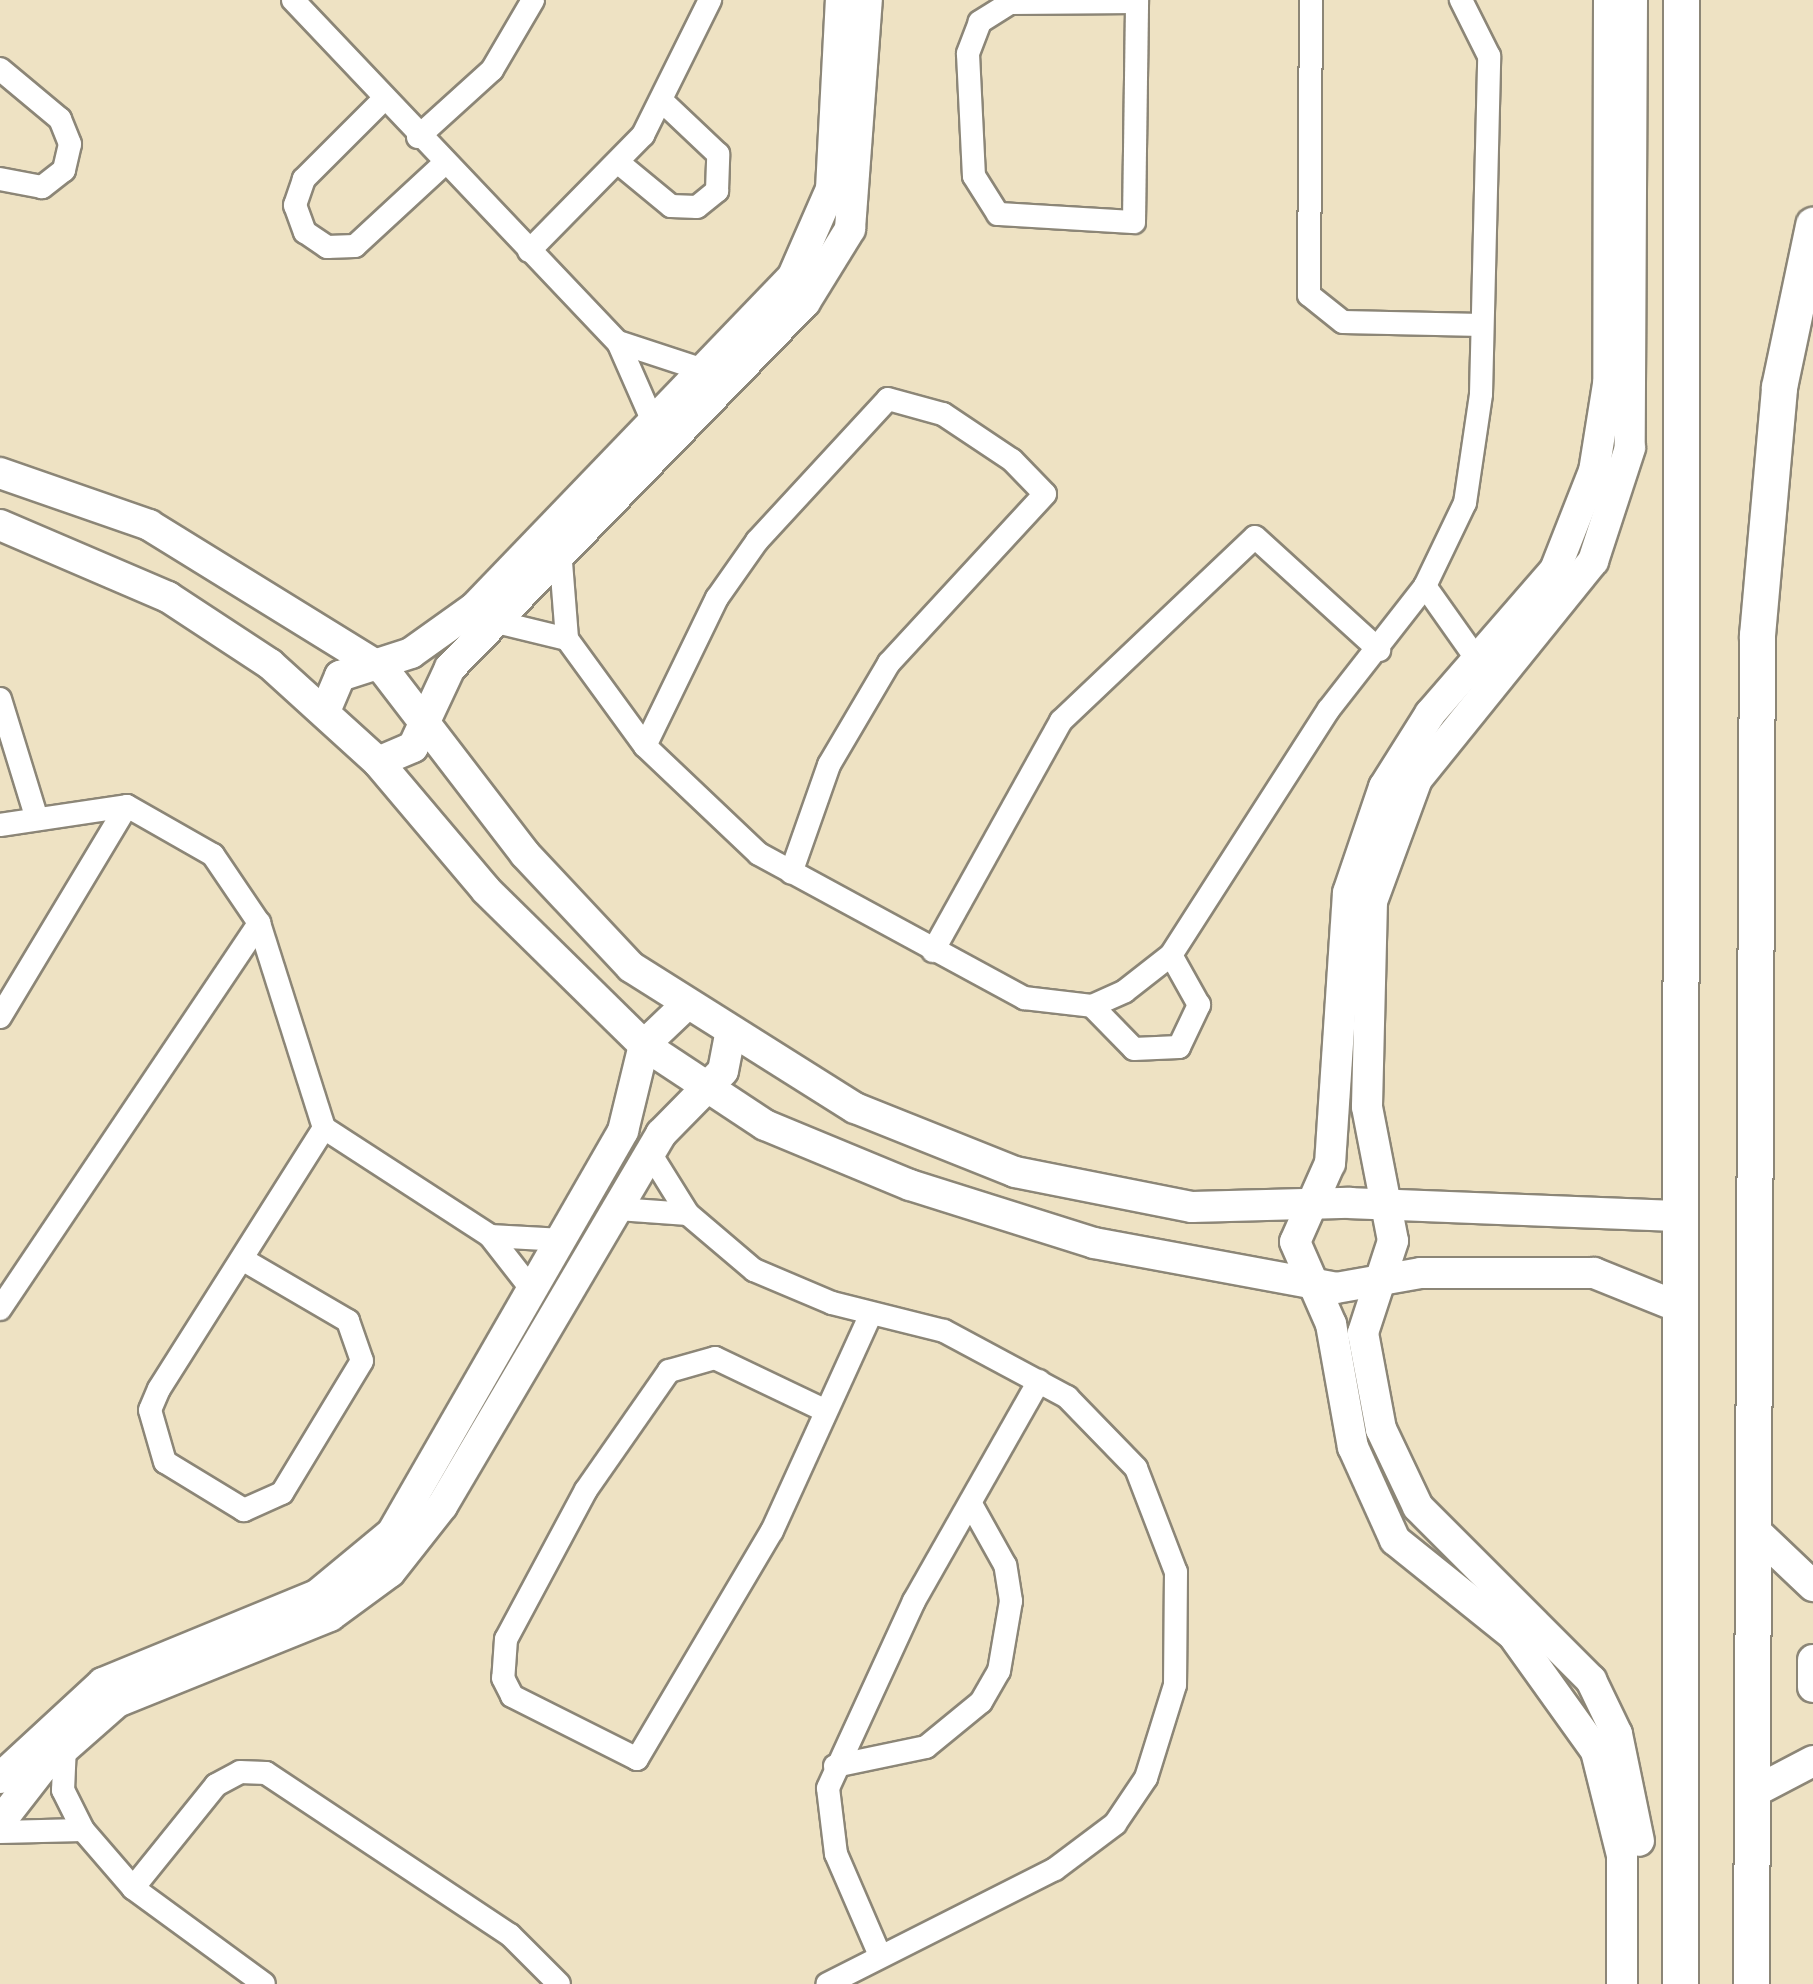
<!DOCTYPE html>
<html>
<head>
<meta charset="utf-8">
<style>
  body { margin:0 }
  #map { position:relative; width:1813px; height:1984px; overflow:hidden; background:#eee2c3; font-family:Dekko,sans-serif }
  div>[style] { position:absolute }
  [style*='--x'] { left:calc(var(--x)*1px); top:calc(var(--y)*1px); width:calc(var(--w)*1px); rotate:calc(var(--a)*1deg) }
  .roads { filter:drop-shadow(2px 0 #8c8677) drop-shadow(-2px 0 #8c8677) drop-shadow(0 2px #8c8677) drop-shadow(0 -2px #8c8677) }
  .street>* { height:22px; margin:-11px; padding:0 11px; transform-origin:11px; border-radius:11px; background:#fff }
  .secondary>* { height:30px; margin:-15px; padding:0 15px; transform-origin:15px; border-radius:15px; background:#fff }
  .primary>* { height:35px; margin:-17.5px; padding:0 17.5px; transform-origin:17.5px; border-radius:17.5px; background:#fff }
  span { translate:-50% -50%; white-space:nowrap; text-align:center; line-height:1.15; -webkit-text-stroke:8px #f7f3e8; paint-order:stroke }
</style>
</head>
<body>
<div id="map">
  <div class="roads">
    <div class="street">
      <i style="--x:293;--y:0;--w:472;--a:46.5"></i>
      <i style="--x:618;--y:342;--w:90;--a:66.3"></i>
      <i style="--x:1311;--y:0;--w:295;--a:90.4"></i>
      <i style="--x:1309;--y:295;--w:43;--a:38.5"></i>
      <i style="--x:1343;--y:322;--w:139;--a:1.2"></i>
      <i style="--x:1137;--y:2;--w:127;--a:179.5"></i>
      <i style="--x:1010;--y:3;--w:36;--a:148"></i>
      <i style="--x:980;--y:22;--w:34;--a:111"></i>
      <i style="--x:968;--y:54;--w:122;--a:87.2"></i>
      <i style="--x:974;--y:176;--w:45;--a:57.7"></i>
      <i style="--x:998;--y:214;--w:136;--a:3.4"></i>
      <i style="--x:1134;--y:222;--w:222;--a:-89.2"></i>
      <i style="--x:0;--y:69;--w:78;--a:39.8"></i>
      <i style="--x:60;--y:119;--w:27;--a:68"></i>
      <i style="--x:70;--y:144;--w:27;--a:103"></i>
      <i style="--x:64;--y:170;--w:28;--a:142"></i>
      <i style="--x:42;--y:187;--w:43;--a:-169.2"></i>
      <i style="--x:385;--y:98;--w:115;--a:135"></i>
      <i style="--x:304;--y:179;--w:28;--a:109"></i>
      <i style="--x:295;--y:205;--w:29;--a:70"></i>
      <i style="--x:305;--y:232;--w:27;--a:34"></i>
      <i style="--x:327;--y:247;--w:28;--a:-2"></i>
      <i style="--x:355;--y:246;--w:121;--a:-42.7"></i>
      <i style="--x:418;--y:137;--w:100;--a:-42.2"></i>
      <i style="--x:492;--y:70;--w:81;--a:-59.6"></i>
      <i style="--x:620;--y:164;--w:66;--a:39.5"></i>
      <i style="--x:671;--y:206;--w:26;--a:2"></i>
      <i style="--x:697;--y:207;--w:26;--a:-39"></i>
      <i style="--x:717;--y:191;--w:37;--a:-88"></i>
      <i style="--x:718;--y:154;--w:76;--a:-136.6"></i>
      <i style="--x:529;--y:251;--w:163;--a:-45.5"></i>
      <i style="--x:643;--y:135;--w:151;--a:-63.6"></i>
      <i style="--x:618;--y:342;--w:93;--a:18.2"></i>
      <i style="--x:561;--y:562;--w:77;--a:85.5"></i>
      <i style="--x:567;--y:639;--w:132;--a:53.9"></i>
      <i style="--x:645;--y:746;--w:157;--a:43.5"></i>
      <i style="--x:759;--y:854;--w:302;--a:28.5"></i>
      <i style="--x:1024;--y:998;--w:68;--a:6.7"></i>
      <i style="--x:1092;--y:1006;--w:36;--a:-24"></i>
      <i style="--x:1125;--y:991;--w:58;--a:-38"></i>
      <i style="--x:1171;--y:955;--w:292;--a:-57.3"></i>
      <i style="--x:1329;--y:709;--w:156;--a:-52"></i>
      <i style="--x:1425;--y:586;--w:92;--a:-64.3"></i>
      <i style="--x:1465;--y:503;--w:110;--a:-81.6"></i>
      <i style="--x:1481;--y:394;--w:338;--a:-88.6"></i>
      <i style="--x:1489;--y:56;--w:63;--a:-116.6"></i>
      <i style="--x:1425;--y:586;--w:88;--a:54.7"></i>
      <i style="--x:497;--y:622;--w:72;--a:13.7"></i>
      <i style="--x:0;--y:699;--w:122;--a:72.9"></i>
      <i style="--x:645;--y:746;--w:165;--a:-64.1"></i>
      <i style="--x:717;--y:598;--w:70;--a:-54.9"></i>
      <i style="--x:757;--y:541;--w:193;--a:-47.3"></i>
      <i style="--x:888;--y:399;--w:57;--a:15.3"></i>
      <i style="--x:943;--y:414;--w:83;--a:33.7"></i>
      <i style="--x:1012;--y:460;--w:47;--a:45.9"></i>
      <i style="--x:1045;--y:494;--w:230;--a:132.7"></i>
      <i style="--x:889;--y:663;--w:118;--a:120.5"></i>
      <i style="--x:829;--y:765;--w:114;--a:109.4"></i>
      <i style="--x:0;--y:825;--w:128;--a:-8.5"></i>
      <i style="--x:127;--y:806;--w:99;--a:29.7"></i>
      <i style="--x:213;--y:855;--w:82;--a:55.9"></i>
      <i style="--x:259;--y:923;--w:215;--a:72.4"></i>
      <i style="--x:324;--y:1128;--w:198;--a:33"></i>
      <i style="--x:490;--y:1236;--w:70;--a:52"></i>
      <i style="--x:933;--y:951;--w:263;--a:-60.9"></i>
      <i style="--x:1061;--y:721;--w:267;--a:-43.5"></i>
      <i style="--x:1255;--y:537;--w:168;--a:42.3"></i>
      <i style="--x:1092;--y:1006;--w:60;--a:45.7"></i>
      <i style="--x:1134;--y:1049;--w:45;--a:-2.5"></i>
      <i style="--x:1179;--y:1047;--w:47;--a:-64.5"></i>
      <i style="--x:1199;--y:1005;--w:57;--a:-119.2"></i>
      <i style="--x:0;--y:1017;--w:246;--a:-59"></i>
      <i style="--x:650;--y:1153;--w:72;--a:58.1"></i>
      <i style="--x:688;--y:1214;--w:87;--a:40.3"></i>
      <i style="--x:754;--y:1270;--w:85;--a:22.9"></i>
      <i style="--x:832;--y:1303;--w:115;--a:14"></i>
      <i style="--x:944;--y:1331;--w:140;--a:28.2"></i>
      <i style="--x:1067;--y:1397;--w:99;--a:45.8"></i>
      <i style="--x:1136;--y:1468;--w:111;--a:69"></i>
      <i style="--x:1176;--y:1572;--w:113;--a:90.5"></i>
      <i style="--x:1175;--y:1685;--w:97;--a:107.3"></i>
      <i style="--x:1146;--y:1778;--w:55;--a:124"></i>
      <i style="--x:1115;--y:1824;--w:75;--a:143.1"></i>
      <i style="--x:1055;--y:1869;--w:255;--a:153.2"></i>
      <i style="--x:618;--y:1209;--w:70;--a:4.1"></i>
      <i style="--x:490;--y:1236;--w:73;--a:3.1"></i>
      <i style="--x:242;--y:1259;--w:123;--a:30.3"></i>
      <i style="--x:348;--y:1321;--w:42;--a:70.7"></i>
      <i style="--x:362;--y:1361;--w:154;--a:121.2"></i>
      <i style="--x:282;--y:1493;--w:42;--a:155.9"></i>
      <i style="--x:244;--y:1510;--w:92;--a:-148.7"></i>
      <i style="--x:165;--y:1462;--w:54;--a:-106.1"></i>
      <i style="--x:150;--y:1410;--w:23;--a:-67"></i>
      <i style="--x:159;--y:1389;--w:309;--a:-57.7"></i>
      <i style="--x:0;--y:1309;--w:465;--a:-56.1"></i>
      <i style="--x:826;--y:1411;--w:123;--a:-154.5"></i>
      <i style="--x:715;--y:1358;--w:48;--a:164.2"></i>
      <i style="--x:669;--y:1371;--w:145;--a:124.9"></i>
      <i style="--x:586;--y:1490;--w:169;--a:118.2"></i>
      <i style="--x:506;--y:1639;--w:39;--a:94"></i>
      <i style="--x:503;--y:1678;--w:20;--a:63"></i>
      <i style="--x:512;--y:1696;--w:140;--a:26.7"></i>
      <i style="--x:637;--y:1759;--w:265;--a:-59.4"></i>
      <i style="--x:772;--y:1531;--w:239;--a:-65.5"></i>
      <i style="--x:65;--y:1745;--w:45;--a:92.5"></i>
      <i style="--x:63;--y:1790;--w:45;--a:63.4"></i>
      <i style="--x:83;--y:1830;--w:77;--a:49.2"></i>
      <i style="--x:133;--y:1888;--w:162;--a:36.2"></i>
      <i style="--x:835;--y:1766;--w:93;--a:-11.8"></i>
      <i style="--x:926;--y:1747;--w:71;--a:-39.3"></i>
      <i style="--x:981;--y:1702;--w:36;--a:-60"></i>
      <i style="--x:999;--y:1671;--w:71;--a:-80.3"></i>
      <i style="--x:1011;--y:1601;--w:36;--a:-99"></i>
      <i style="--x:1005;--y:1565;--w:68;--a:-119.2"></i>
      <i style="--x:0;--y:1832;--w:83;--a:-1.4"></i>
      <i style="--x:133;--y:1888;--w:132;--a:-51.1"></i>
      <i style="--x:216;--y:1785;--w:27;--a:-28"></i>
      <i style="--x:240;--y:1772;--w:26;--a:2"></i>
      <i style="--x:266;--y:1773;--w:293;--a:33.6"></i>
      <i style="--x:510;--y:1935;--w:69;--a:45"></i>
      <i style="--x:878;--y:1951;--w:106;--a:-113.4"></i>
      <i style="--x:836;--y:1854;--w:66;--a:-96.9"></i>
      <i style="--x:828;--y:1788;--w:206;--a:-65.3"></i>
      <i style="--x:914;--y:1601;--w:253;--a:-60.4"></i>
    </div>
    <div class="secondary">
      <i style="--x:1609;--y:0;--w:384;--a:90.1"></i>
      <i style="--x:1608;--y:384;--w:88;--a:99.1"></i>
      <i style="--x:1594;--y:471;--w:106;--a:111.5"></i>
      <i style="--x:1555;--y:570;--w:191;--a:131"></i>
      <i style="--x:1430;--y:714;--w:86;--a:122.2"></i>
      <i style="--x:1384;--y:787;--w:112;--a:108.8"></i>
      <i style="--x:1348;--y:893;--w:271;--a:93.8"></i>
      <i style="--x:1330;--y:1163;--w:86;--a:113.9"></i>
      <i style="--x:1295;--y:1242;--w:90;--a:66.3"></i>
      <i style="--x:1331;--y:1324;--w:125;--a:79.9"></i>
      <i style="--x:1353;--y:1447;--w:102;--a:65.7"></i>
      <i style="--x:1395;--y:1540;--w:151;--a:38.8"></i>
      <i style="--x:1513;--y:1635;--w:143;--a:54.4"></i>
      <i style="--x:1596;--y:1751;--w:107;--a:76"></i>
      <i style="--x:1622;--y:1855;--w:129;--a:90"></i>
      <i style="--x:1632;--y:0;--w:448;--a:90.3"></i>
      <i style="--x:1630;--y:448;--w:119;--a:108.1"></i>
      <i style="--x:1593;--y:561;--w:280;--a:128.9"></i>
      <i style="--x:1417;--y:779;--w:130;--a:110.2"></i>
      <i style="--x:1372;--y:901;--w:206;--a:91.4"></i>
      <i style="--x:1367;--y:1107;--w:136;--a:79"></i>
      <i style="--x:1393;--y:1241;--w:97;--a:108.1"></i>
      <i style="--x:1363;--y:1333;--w:98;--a:79.4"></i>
      <i style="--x:1381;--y:1429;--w:86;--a:64.6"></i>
      <i style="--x:1418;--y:1507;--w:245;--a:45"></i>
      <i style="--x:1591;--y:1680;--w:60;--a:64.3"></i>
      <i style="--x:1617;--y:1734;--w:109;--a:78.4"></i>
      <i style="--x:0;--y:473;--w:158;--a:19.2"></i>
      <i style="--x:149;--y:525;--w:276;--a:31.7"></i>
      <i style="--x:384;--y:670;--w:232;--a:52.5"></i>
      <i style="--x:525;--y:854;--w:155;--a:46.8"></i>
      <i style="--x:631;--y:967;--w:265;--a:32.2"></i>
      <i style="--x:855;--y:1108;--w:172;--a:21.8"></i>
      <i style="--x:1015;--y:1172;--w:180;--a:11.2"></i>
      <i style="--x:1192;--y:1207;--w:158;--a:-1.5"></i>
      <i style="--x:1350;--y:1203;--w:330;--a:2.3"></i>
      <i style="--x:0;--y:525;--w:183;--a:23.2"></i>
      <i style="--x:168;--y:597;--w:122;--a:33.3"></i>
      <i style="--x:270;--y:664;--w:146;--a:42.2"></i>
      <i style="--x:378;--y:762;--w:167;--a:49.8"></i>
      <i style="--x:486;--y:890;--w:221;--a:44.5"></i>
      <i style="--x:644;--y:1045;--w:145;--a:33.5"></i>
      <i style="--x:765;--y:1125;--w:157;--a:22.5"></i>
      <i style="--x:910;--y:1185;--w:193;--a:17.5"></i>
      <i style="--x:1094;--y:1243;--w:246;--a:10.5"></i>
      <i style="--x:1336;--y:1288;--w:86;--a:-10"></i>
      <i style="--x:1421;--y:1273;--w:173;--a:0"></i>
      <i style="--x:1594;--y:1273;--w:88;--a:21.9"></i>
      <i style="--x:326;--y:709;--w:36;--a:-67"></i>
      <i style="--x:340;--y:676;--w:75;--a:-17.9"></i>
      <i style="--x:411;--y:653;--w:77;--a:-35.5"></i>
      <i style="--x:474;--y:608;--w:460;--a:-46.1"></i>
      <i style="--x:793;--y:276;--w:95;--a:-66.4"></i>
      <i style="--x:831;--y:189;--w:189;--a:-87"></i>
      <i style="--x:378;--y:762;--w:38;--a:-23"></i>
      <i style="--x:413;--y:747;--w:87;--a:-64.9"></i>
      <i style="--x:450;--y:668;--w:510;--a:-45.87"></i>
      <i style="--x:805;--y:302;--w:86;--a:-58.3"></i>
      <i style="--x:850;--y:229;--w:230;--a:-85.8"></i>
      <i style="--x:1753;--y:1529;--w:83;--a:43.5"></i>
      <i style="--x:1813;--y:1660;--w:27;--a:90"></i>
      <i style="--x:0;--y:1778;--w:140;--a:-42.7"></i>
      <i style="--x:103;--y:1683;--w:231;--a:-22.4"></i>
      <i style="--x:317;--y:1595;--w:97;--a:-39.6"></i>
      <i style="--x:392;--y:1533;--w:464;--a:-60.1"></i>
      <i style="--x:623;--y:1131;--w:89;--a:-76.3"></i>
      <i style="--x:644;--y:1045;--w:57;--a:-43.6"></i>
      <i style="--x:1752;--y:1793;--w:69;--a:-27.7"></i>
      <i style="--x:0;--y:1822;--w:68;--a:-52.1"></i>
      <i style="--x:42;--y:1768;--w:100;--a:-41.3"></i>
      <i style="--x:117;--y:1702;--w:230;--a:-22"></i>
      <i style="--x:330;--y:1616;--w:74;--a:-36.3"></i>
      <i style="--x:390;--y:1572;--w:84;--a:-51.8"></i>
      <i style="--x:442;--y:1506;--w:432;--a:-59.5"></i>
      <i style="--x:661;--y:1134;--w:88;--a:-45.5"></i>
      <i style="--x:723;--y:1071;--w:37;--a:-79"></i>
    </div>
    <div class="primary">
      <i style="--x:1680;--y:1984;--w:1984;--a:-89.97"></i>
      <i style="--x:1751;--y:1984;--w:1349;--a:-89.75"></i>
      <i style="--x:1757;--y:635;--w:249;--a:-84.9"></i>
      <i style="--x:1779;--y:387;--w:166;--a:-78.1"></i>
    </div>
  </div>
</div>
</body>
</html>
